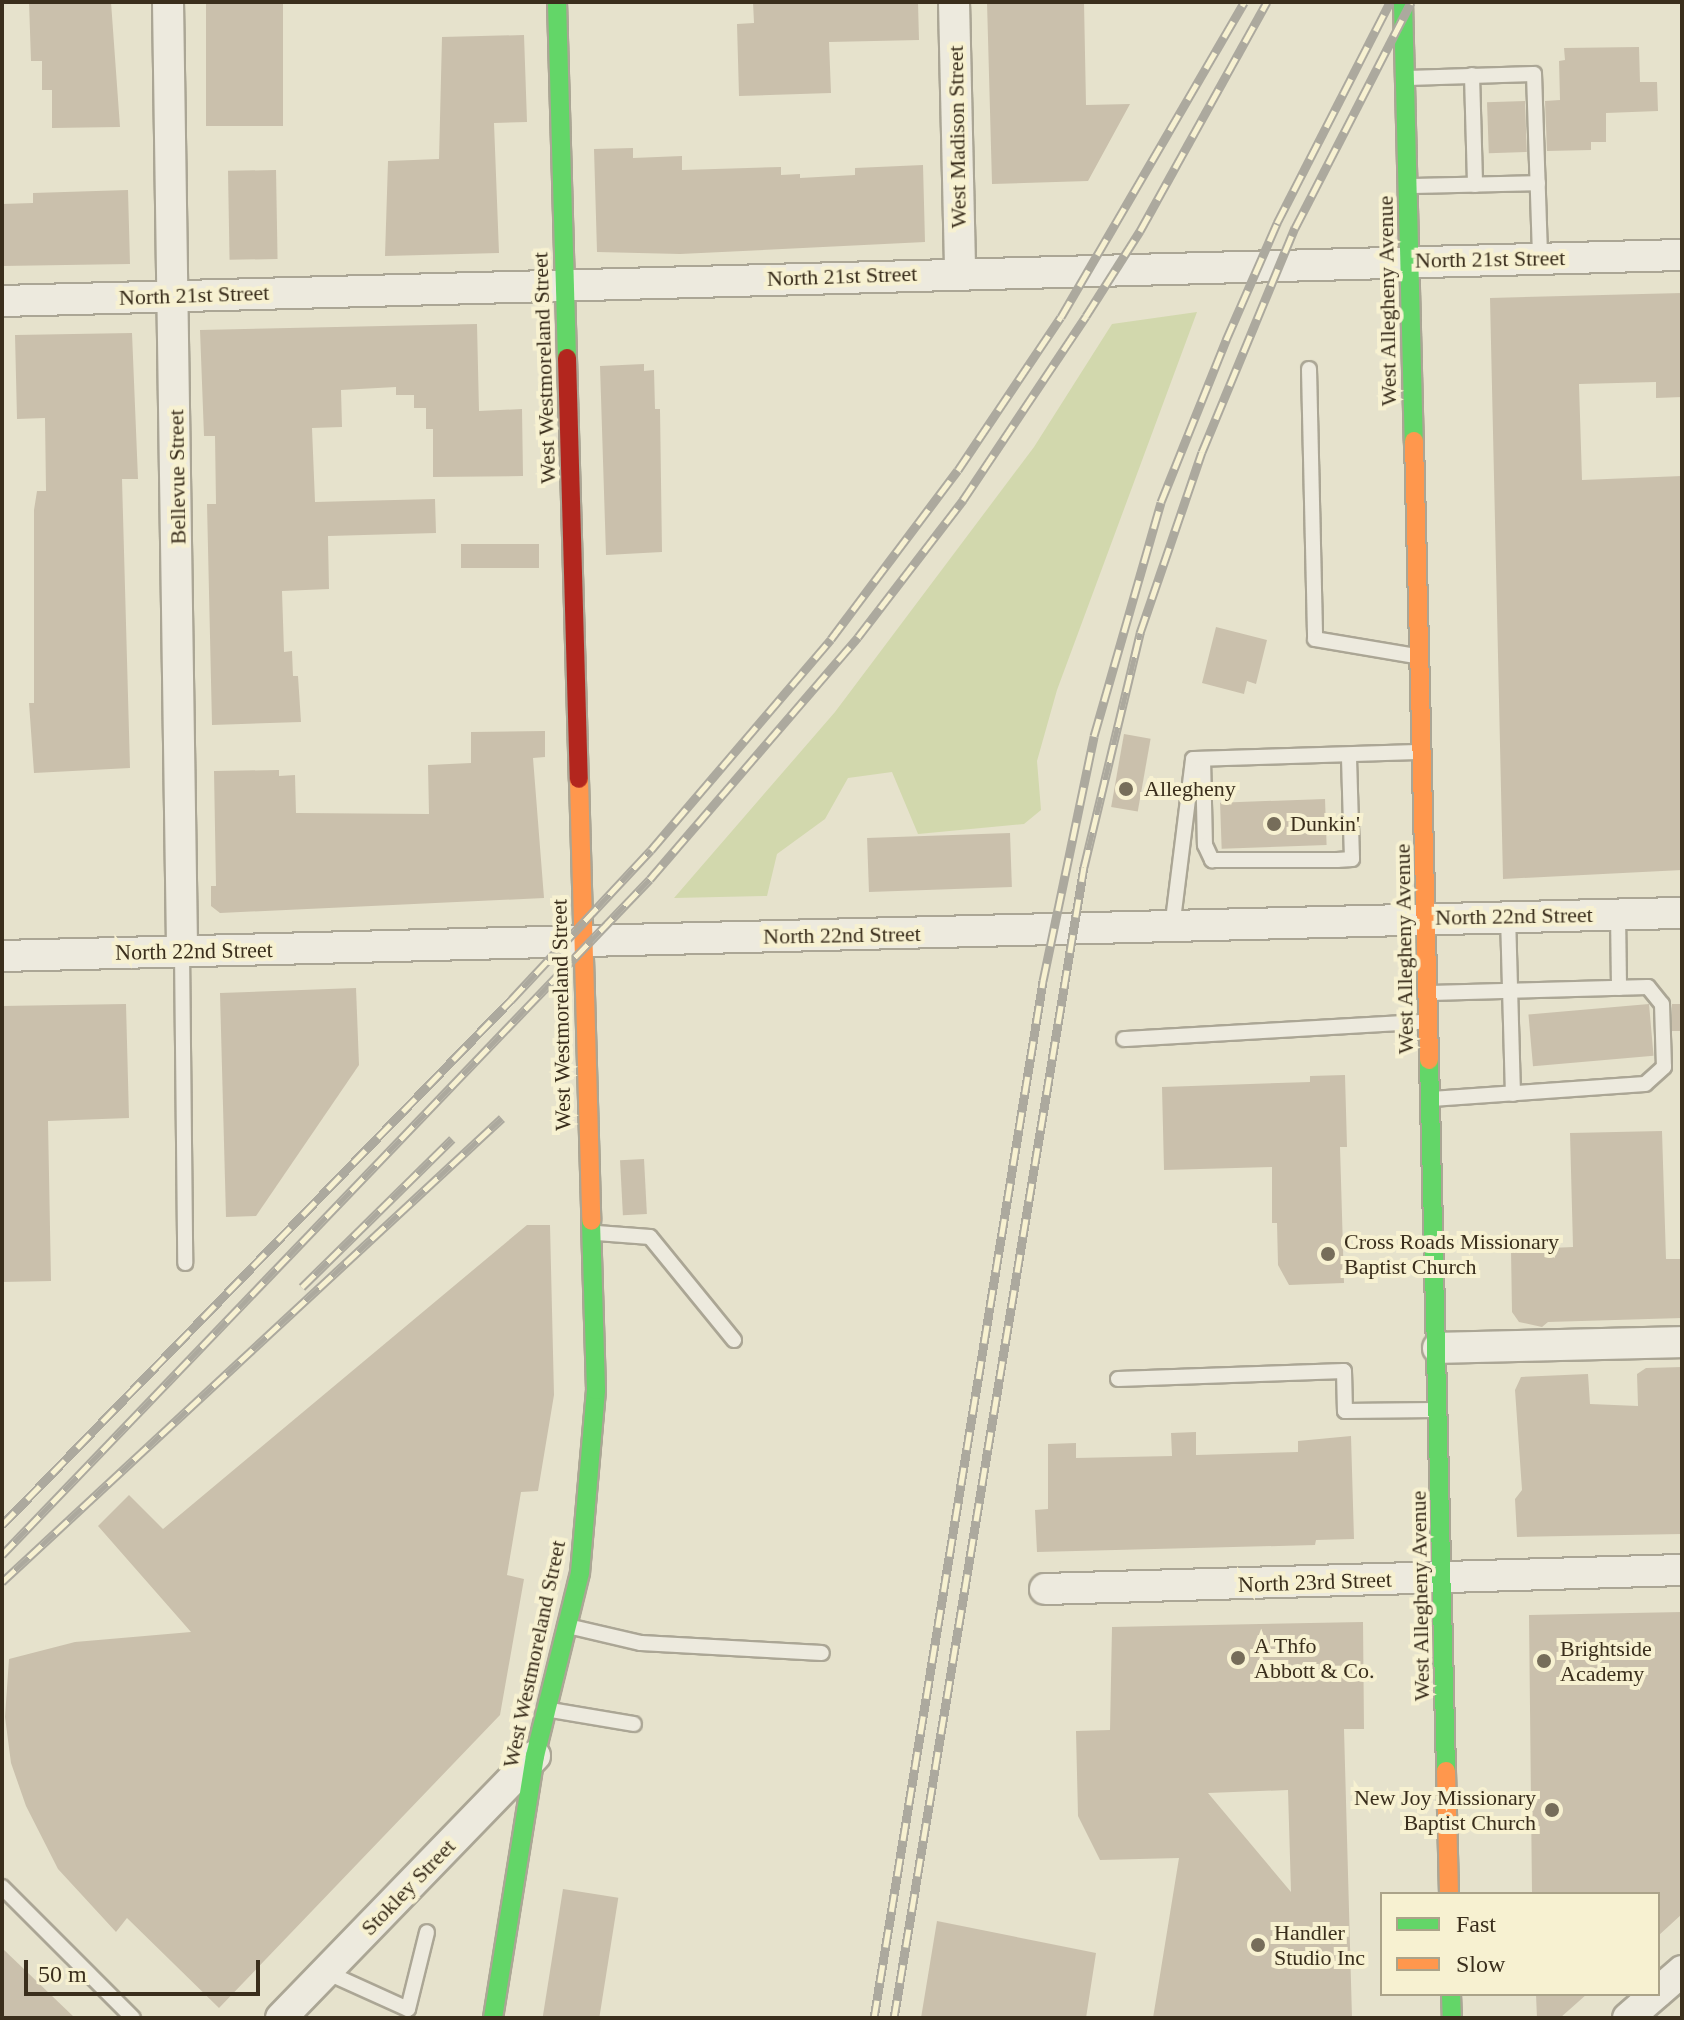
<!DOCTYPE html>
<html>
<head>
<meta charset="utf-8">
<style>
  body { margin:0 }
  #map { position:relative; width:1684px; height:2020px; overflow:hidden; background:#e6e2cc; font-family:Georgia,serif }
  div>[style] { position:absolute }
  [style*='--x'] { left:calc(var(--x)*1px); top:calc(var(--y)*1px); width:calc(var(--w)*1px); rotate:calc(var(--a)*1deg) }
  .green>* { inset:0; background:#d2d8ad }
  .building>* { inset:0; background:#cac0ac; transform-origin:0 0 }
  .roads { filter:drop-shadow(2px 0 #aba695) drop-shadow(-2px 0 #aba695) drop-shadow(0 2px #aba695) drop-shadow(0 -2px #aba695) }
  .lane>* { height:14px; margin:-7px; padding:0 7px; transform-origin:7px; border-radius:7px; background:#edeade }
  .street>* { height:30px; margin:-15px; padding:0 15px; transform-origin:15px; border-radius:15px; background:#edeade }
  .fast>* { height:18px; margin:-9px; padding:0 9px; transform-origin:9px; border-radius:9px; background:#63d668 }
  .slow>* { height:18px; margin:-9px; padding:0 9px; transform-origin:9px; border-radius:9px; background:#ff974d }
  .jam>* { height:18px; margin:-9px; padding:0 9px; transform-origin:9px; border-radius:9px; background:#b3261e }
  .rail>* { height:9px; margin-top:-4.5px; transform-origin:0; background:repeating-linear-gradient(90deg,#f7f1d1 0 18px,#aca99e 0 36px); box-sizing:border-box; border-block:2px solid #aca99e }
  .dots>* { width:22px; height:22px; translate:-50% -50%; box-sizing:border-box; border:4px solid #f7f1d1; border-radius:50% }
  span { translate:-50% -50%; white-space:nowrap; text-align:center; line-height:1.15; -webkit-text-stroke:8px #f7f1d1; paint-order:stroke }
  .street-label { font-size:22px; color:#3a2e1c }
  .poi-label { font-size:22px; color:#3a2e1c }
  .left { translate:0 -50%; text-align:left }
  .right { translate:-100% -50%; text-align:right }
  .frame { position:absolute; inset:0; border:4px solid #3a2e1c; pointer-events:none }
  .legend { position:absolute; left:1380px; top:1892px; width:280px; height:104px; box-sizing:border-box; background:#f7f1d1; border:2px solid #aba389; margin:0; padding:10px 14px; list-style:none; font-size:24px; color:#3a2e1c }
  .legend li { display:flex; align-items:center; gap:16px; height:40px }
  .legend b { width:40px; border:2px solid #aba389 }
  .scale { position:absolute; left:24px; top:1960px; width:236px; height:36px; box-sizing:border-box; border:4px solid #3a2e1c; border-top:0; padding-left:10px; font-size:24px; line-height:28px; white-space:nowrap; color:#3a2e1c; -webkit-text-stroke:6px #f7f1d1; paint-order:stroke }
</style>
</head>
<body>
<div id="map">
  <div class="green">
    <i style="clip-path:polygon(1197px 312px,1057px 690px,1037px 761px,1041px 810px,1024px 824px,918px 834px,892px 772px,848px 778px,825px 819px,777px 854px,767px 896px,674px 898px,835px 712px,1034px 447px,1112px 324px)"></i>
  </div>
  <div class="building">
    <i style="clip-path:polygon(29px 2px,111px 2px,120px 127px,52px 128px,52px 90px,42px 90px,42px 61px,31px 61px)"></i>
    <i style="left:206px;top:2px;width:77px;height:124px"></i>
    <i style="clip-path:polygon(753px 2px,918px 2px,919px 40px,829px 42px,831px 93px,739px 96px,737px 24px,754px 23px)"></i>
    <i style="clip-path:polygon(987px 2px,1084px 2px,1086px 105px,1130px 104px,1088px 181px,992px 184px)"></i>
    <i style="clip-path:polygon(524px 35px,527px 122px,494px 123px,499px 253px,385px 256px,388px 161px,439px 159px,442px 37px)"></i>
    <i style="clip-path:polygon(1639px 47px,1640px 82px,1657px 82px,1658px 111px,1606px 113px,1606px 142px,1591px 142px,1591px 150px,1547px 151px,1545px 101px,1560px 100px,1559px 61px,1565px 60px,1564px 48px)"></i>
    <i style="left:1525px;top:101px;width:51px;height:38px;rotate:88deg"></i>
    <i style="clip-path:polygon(633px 148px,633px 158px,682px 156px,682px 170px,781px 167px,781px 175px,800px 174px,800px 178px,855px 175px,855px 168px,923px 165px,925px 242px,680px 254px,597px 252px,594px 149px)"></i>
    <i style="left:276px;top:170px;width:89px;height:48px;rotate:89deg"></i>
    <i style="clip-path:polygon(128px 190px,130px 264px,2px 266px,2px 204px,33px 203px,33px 193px)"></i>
    <i style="clip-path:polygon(1682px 293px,1682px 397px,1656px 398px,1656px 382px,1579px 384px,1582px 480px,1682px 476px,1682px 870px,1503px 879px,1490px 298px)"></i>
    <i style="clip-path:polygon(477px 324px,479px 411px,522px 409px,523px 476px,433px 477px,433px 429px,426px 429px,426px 408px,414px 408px,414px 395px,396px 395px,396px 387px,341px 390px,342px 427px,312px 428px,315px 502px,435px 499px,436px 533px,328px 536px,329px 589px,282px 591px,284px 652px,292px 651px,293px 676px,298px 676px,301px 722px,212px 725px,207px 504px,216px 504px,215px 436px,204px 436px,200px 330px)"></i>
    <i style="clip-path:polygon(132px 333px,138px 479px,122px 479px,130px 768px,34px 773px,29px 703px,34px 703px,34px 510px,37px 491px,46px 491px,45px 418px,17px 419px,15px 335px)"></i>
    <i style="clip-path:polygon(644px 364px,644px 371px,654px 370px,655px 409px,660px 409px,662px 552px,606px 555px,600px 366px)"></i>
    <i style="left:539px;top:544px;width:24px;height:78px;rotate:90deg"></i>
    <i style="clip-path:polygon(1216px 627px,1267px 640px,1256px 684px,1247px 681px,1244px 694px,1202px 683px)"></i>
    <i style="clip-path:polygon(545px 731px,545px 757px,533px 758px,544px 898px,220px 913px,211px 906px,211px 886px,216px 886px,214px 771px,279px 770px,279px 776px,295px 775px,296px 813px,429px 814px,428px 765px,471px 763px,471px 732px)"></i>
    <i style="left:1124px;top:734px;width:27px;height:74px;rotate:10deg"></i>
    <i style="left:1325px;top:799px;width:46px;height:105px;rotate:88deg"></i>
    <i style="left:1010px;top:833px;width:54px;height:143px;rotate:88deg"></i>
    <i style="clip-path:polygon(356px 988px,359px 1065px,256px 1216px,226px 1217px,220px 993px)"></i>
    <i style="clip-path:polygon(126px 1004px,129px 1118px,48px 1121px,51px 1281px,2px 1282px,2px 1006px)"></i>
    <i style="left:1649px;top:1004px;width:52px;height:121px;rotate:85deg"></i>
    <i style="left:1672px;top:1004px;width:10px;height:27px"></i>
    <i style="clip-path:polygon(1345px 1075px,1347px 1147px,1340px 1147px,1344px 1283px,1289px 1285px,1278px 1265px,1277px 1223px,1272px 1223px,1272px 1167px,1164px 1170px,1162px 1087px,1310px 1082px,1310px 1076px)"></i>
    <i style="clip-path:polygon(1662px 1131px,1666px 1259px,1682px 1259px,1682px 1318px,1548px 1322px,1542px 1327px,1519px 1322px,1512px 1312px,1511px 1250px,1573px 1247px,1570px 1133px)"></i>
    <i style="left:644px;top:1159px;width:55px;height:24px;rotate:87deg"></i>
    <i style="clip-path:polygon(527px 1225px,550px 1225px,554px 1395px,538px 1491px,521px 1492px,507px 1575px,524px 1579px,500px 1715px,219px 2008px,127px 1918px,116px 1932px,58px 1869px,26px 1806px,11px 1763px,5px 1717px,9px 1659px,75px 1642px,191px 1632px,98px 1526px,129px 1495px,163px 1529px)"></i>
    <i style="clip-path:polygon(1682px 1367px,1682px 1534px,1517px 1537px,1515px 1499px,1522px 1490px,1515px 1390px,1521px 1377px,1588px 1374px,1590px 1404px,1638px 1406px,1637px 1374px,1646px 1368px)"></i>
    <i style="clip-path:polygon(1196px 1432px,1196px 1455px,1298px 1452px,1298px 1441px,1351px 1436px,1354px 1539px,1316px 1540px,1315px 1545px,1037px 1552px,1035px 1510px,1048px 1509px,1048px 1444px,1076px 1443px,1076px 1458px,1172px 1456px,1171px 1433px)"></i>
    <i style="clip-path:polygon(1682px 1612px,1682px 1914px,1658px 1936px,1658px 1894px,1532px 1894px,1529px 1615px)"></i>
    <i style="clip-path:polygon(evenodd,1363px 1622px,1364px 1729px,1344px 1729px,1352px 2018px,1153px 2018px,1179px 1858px,1100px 1860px,1078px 1816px,1076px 1731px,1110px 1730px,1112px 1627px,1363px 1622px,1288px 1790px,1291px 1892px,1208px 1793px,1288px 1790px)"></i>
    <i style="left:563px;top:1889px;width:56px;height:131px;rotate:9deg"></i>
    <i style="clip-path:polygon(937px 1921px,1096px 1953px,1086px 2018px,921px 2018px)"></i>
    <i style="clip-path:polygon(2px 1948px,75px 2018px,2px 2018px)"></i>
    <i style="clip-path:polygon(1536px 1994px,1587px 1994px,1560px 2018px,1537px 2018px)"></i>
  </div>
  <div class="roads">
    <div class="lane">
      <i style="--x:1472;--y:75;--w:110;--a:88.4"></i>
      <i style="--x:1407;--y:78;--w:127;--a:-1.8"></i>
      <i style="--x:1534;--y:74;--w:184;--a:88.1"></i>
      <i style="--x:1409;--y:186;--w:129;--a:-1.3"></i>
      <i style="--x:1309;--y:369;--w:270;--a:88.7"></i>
      <i style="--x:1315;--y:639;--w:101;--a:9.6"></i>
      <i style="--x:1203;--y:759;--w:86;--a:88.7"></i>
      <i style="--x:1205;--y:845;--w:17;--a:65"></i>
      <i style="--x:1212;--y:860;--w:125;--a:0"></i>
      <i style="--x:1337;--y:860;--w:15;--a:-4"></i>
      <i style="--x:1352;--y:859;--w:104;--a:-91.7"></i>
      <i style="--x:1618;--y:914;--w:74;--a:89.2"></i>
      <i style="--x:1508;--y:916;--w:178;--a:88.4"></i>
      <i style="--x:1172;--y:928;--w:170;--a:-82.9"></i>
      <i style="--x:1193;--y:759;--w:225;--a:-1.8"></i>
      <i style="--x:182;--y:951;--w:312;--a:89.4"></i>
      <i style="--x:1430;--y:993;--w:218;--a:-1.6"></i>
      <i style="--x:1648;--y:987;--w:22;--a:51"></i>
      <i style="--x:1662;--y:1004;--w:63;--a:88.2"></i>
      <i style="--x:1664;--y:1067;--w:25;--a:138"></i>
      <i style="--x:1645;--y:1084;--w:214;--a:176"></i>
      <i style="--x:1124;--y:1039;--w:299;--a:-3.3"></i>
      <i style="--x:597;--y:1233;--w:53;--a:4.3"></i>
      <i style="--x:650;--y:1237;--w:133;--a:50.8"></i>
      <i style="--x:1118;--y:1379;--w:226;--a:-2"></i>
      <i style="--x:1344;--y:1371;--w:40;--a:88.6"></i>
      <i style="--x:1345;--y:1411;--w:90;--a:-0.6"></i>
      <i style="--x:572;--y:1627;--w:71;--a:13.1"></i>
      <i style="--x:641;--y:1643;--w:181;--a:3.2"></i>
      <i style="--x:551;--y:1710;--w:84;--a:9.6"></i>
      <i style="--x:2;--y:1887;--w:185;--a:45"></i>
      <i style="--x:326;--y:1972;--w:90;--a:24.3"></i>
      <i style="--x:408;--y:2009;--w:79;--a:-76.1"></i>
    </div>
    <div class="street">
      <i style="--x:168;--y:2;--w:949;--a:89.15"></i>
      <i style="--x:954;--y:2;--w:271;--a:88.7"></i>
      <i style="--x:2;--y:301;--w:1681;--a:-1.57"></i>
      <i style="--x:2;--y:956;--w:1681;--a:-1.47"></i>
      <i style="--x:1438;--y:1348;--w:244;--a:-1.4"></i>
      <i style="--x:1045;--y:1589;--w:637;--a:-1.71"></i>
      <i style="--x:1658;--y:1992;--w:32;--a:-41"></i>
      <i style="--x:281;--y:2018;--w:365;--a:-45.9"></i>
      <i style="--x:1628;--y:2018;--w:37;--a:-41"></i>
    </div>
    <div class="fast">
      <i style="--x:557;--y:2;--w:356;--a:88.4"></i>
      <i style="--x:1403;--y:2;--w:439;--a:88.6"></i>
      <i style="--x:1429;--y:1060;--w:711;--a:88.63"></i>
      <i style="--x:1451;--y:1994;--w:24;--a:88"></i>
      <i style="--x:493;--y:2018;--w:265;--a:-80.9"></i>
      <i style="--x:535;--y:1756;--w:188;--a:-76.2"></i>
      <i style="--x:580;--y:1573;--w:184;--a:-85"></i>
      <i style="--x:596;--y:1390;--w:169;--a:-91.7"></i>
    </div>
    <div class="slow">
      <i style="--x:1414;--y:441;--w:619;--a:88.61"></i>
      <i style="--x:579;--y:779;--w:442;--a:88.4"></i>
      <i style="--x:1446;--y:1771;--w:123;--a:88.6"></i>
    </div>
    <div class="jam">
      <i style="--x:567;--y:358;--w:421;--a:88.4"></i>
    </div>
  </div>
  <div class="rail">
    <i style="--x:302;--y:1287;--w:211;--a:-44.6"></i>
    <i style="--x:2;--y:1525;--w:731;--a:-45.89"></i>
    <i style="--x:511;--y:1000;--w:205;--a:-47"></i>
    <i style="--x:651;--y:850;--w:277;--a:-49.5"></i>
    <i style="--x:831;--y:639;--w:211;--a:-53.1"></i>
    <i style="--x:958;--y:470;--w:184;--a:-56.1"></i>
    <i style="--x:1061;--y:317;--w:364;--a:-59.8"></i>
    <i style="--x:2;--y:1555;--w:936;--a:-46.21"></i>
    <i style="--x:650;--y:879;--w:319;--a:-49.3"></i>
    <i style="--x:858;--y:637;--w:173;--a:-52.5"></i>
    <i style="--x:963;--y:500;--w:221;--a:-56.2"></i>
    <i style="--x:1086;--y:316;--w:101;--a:-57.6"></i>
    <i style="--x:1140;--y:231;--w:262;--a:-61"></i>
    <i style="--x:2;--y:1582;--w:682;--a:-42.86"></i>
    <i style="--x:874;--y:2018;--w:1051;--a:-80.74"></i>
    <i style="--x:1043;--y:981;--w:250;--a:-78.2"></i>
    <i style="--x:1094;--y:736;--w:243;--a:-74"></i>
    <i style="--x:1161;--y:502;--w:175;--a:-68.1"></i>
    <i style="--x:1226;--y:340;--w:128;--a:-66.4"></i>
    <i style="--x:1277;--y:223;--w:248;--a:-62.9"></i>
    <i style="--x:894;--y:2018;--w:1167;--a:-80.63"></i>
    <i style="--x:1084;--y:867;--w:241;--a:-76.5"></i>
    <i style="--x:1140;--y:633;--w:191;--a:-71.1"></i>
    <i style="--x:1202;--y:452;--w:243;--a:-67.5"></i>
    <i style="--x:1295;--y:228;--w:254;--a:-62.8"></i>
  </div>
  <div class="dots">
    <i style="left:1126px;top:789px;background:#766d5a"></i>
    <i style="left:1274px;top:824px;background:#766d5a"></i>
    <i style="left:1328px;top:1254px;background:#766d5a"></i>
    <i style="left:1238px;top:1658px;background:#766d5a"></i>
    <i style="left:1544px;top:1661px;background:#766d5a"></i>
    <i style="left:1552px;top:1810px;background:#766d5a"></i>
    <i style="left:1258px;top:1945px;background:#766d5a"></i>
  </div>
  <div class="street-label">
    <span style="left:957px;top:137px;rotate:-91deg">West Madison Street</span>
    <span style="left:1490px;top:259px;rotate:-1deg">North 21st Street</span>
    <span style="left:842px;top:276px;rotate:-2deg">North 21st Street</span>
    <span style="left:194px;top:295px;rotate:-2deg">North 21st Street</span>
    <span style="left:1387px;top:301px;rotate:-91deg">West Allegheny Avenue</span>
    <span style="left:544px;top:368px;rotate:-92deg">West Westmoreland Street</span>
    <span style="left:177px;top:477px;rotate:-91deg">Bellevue Street</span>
    <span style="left:1514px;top:916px;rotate:-1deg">North 22nd Street</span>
    <span style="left:842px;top:935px;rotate:-1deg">North 22nd Street</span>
    <span style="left:1404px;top:949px;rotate:-91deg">West Allegheny Avenue</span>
    <span style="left:194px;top:951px;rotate:-1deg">North 22nd Street</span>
    <span style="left:561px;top:1015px;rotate:-91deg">West Westmoreland Street</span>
    <span style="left:1315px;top:1582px;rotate:-2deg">North 23rd Street</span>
    <span style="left:1420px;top:1596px;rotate:-91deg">West Allegheny Avenue</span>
    <span style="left:534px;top:1654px;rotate:-78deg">West Westmoreland Street</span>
    <span style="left:408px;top:1887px;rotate:-46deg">Stokley Street</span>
  </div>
  <div class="poi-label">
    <span class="left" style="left:1144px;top:789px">Allegheny</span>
    <span class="left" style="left:1290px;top:824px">Dunkin'</span>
    <span class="left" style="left:1344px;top:1254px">Cross Roads Missionary<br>Baptist Church</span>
    <span class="left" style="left:1254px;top:1658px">A Thfo<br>Abbott &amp; Co.</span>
    <span class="left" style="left:1560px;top:1661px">Brightside<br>Academy</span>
    <span class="right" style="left:1536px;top:1810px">New Joy Missionary<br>Baptist Church</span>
    <span class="left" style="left:1274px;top:1945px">Handler<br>Studio Inc</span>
  </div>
  <div class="frame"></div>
  <ul class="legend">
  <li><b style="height:10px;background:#63d668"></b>Fast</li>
  <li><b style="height:10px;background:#ff974d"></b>Slow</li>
  </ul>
  <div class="scale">50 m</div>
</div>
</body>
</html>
